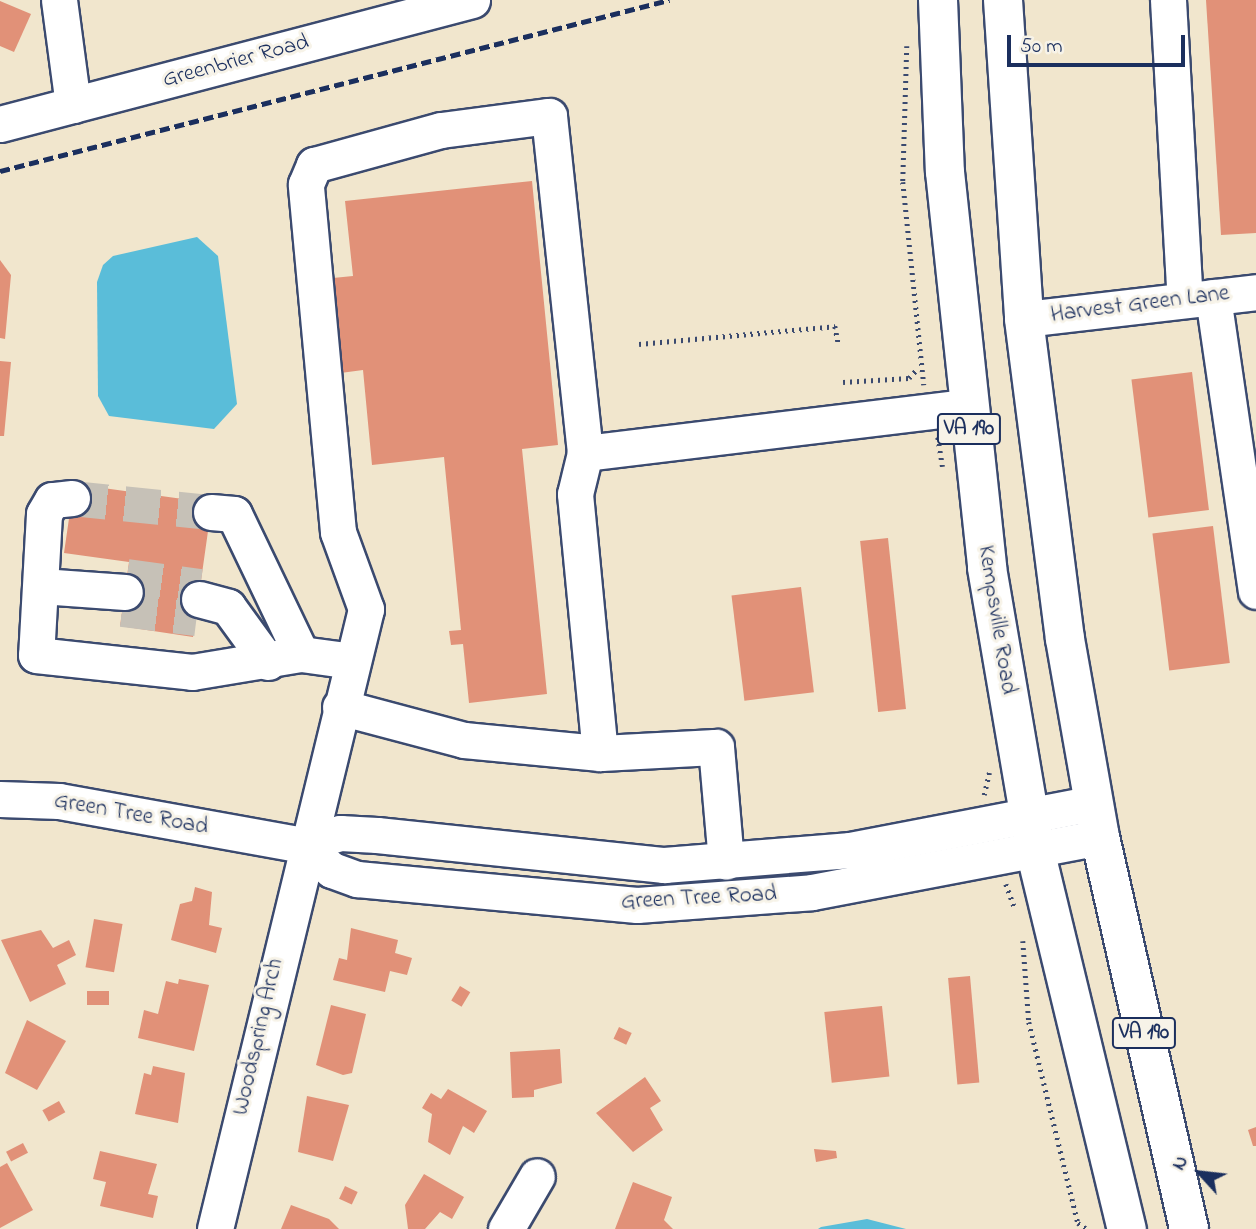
<!DOCTYPE html>
<html>
<head>
<meta charset="utf-8">
<style>
  body { margin:0 }
  #map { position:relative; width:1256px; height:1229px; overflow:hidden; background:#f1e6cd; font-family:"Indie Flower",sans-serif }
  div>[style] { position:absolute }
  [style*='--x'] { left:calc(var(--x)*1px); top:calc(var(--y)*1px); width:calc(var(--w)*1px); rotate:calc(var(--a)*1deg) }
  .water>* { inset:0; background:#5abdd9 }
  .building>* { inset:0; background:#e19178; transform-origin:0 0 }
  .minor-tunnel>* { height:35px; margin-top:-17.5px; transform-origin:0; background:repeating-linear-gradient(90deg,#c6c1b7 0 35px,transparent 0 53px) }
  .path>* { height:4.5px; margin-top:-2.25px; transform-origin:0; background:repeating-linear-gradient(90deg,#3b4a6f 0 2px,transparent 0 7px) }
  .roads { filter:drop-shadow(2px 0 #3b4a6f) drop-shadow(-2px 0 #3b4a6f) drop-shadow(0 2px #3b4a6f) drop-shadow(0 -2px #3b4a6f) }
  .minor>* { height:35px; margin:-17.5px; padding:0 17.5px; transform-origin:17.5px; border-radius:17.5px; background:#fff }
  .major>* { height:38px; margin:-19px; padding:0 19px; transform-origin:19px; border-radius:19px; background:#fff }
  .rail>* { height:5px; margin-top:-2.5px; transform-origin:0; background:repeating-linear-gradient(90deg,#1b2f5e 0 10px,transparent 0 15px) }
  span { translate:-50% -50%; white-space:nowrap; text-align:center; line-height:1.15; -webkit-text-stroke:6px #f7f3e8; paint-order:stroke }
  .shield-label span { padding:2px 5px; background:#f7f3e8; border:2px solid; border-radius:5px; -webkit-text-stroke-width:0 }
  .shield-label { font-size:21px; color:#1b2f5e; font-weight:700 }
  .street-label { font-size:23px; color:#1b2f5e }
  .north { position:absolute; left:1165px; top:1138px; width:70px; height:70px; -webkit-text-stroke:5px #f7f3e8; paint-order:stroke; rotate:297deg; font-size:19px; font-weight:700; line-height:28px; text-align:center; color:#1b2f5e }
  .north::after { content:''; display:block; margin:auto; width:24px; height:32px; background:#1b2f5e; clip-path:polygon(50% 0,100% 100%,50% 72%,0 100%) }
  .scale { position:absolute; left:1007px; top:35px; width:178px; height:32px; box-sizing:border-box; border:4px solid #1b2f5e; border-top:0; padding-left:9px; font-size:21px; line-height:24px; white-space:nowrap; color:#1b2f5e; -webkit-text-stroke:5px #f7f3e8; paint-order:stroke }
</style>
</head>
<body>
<div id="map">
  <div class="water">
    <i style="clip-path:polygon(197px 237px,218px 256px,237px 404px,214px 429px,109px 416px,98px 396px,97px 282px,103px 265px,113px 256px)"></i>
    <i style="clip-path:polygon(867px 1219px,906px 1229px,818px 1229px,821px 1227px)"></i>
  </div>
  <div class="building">
    <i style="clip-path:polygon(1206px 0,1256px 0,1256px 233px,1221px 235px)"></i>
    <i style="clip-path:polygon(0 1px,31px 14px,14px 52px,0 46px)"></i>
    <i style="clip-path:polygon(532px 181px,558px 445px,522px 449px,547px 694px,469px 703px,463px 644px,451px 645px,449px 631px,461px 630px,444px 457px,372px 465px,363px 370px,333px 374px,323px 279px,353px 276px,345px 201px)"></i>
    <i style="clip-path:polygon(0 260px,11px 275px,5px 339px,0 338px)"></i>
    <i style="clip-path:polygon(0 361px,11px 362px,4px 436px,0 436px)"></i>
    <i style="left:1192px;top:372px;width:139px;height:61px;rotate:83deg"></i>
    <i style="clip-path:polygon(74px 484px,212px 503px,193px 637px,120px 626px,129px 562px,64px 553px)"></i>
    <i style="left:1213px;top:526px;width:138px;height:61px;rotate:83deg"></i>
    <i style="left:888px;top:538px;width:172px;height:28px;rotate:84deg"></i>
    <i style="left:801px;top:587px;width:106px;height:70px;rotate:83deg"></i>
    <i style="clip-path:polygon(195px 887px,212px 892px,209px 925px,222px 928px,216px 953px,171px 940px,180px 904px,192px 901px)"></i>
    <i style="left:94px;top:919px;width:29px;height:49px;rotate:10deg"></i>
    <i style="clip-path:polygon(351px 928px,398px 940px,395px 953px,412px 958px,407px 975px,390px 971px,385px 992px,333px 980px,339px 958px,347px 960px)"></i>
    <i style="clip-path:polygon(41px 930px,53px 948px,69px 940px,76px 955px,57px 965px,66px 984px,30px 1002px,1px 940px)"></i>
    <i style="left:970px;top:976px;width:107px;height:22px;rotate:85deg"></i>
    <i style="clip-path:polygon(179px 979px,209px 985px,194px 1051px,138px 1038px,144px 1010px,158px 1014px,166px 981px,178px 984px)"></i>
    <i style="left:460px;top:986px;width:12px;height:17px;rotate:31deg"></i>
    <i style="left:87px;top:991px;width:22px;height:14px"></i>
    <i style="clip-path:polygon(331px 1005px,366px 1014px,352px 1073px,343px 1075px,316px 1065px)"></i>
    <i style="left:882px;top:1006px;width:71px;height:58px;rotate:84deg"></i>
    <i style="clip-path:polygon(27px 1020px,66px 1041px,37px 1090px,5px 1073px)"></i>
    <i style="left:619px;top:1027px;width:14px;height:13px;rotate:25deg"></i>
    <i style="clip-path:polygon(560px 1049px,562px 1083px,534px 1090px,534px 1097px,512px 1098px,510px 1052px)"></i>
    <i style="clip-path:polygon(153px 1066px,185px 1073px,178px 1123px,135px 1114px,144px 1073px,151px 1075px)"></i>
    <i style="clip-path:polygon(645px 1077px,661px 1101px,650px 1108px,663px 1130px,633px 1152px,596px 1113px)"></i>
    <i style="clip-path:polygon(448px 1089px,487px 1111px,474px 1133px,463px 1126px,450px 1155px,428px 1142px,432px 1114px,422px 1108px,431px 1093px,441px 1099px)"></i>
    <i style="clip-path:polygon(307px 1096px,349px 1105px,333px 1161px,298px 1152px)"></i>
    <i style="left:59px;top:1101px;width:13px;height:19px;rotate:61deg"></i>
    <i style="clip-path:polygon(1256px 1127px,1256px 1146px,1253px 1146px,1248px 1130px)"></i>
    <i style="left:23px;top:1143px;width:11px;height:19px;rotate:63deg"></i>
    <i style="clip-path:polygon(814px 1149px,836px 1151px,837px 1158px,816px 1162px)"></i>
    <i style="clip-path:polygon(100px 1151px,157px 1164px,148px 1194px,158px 1196px,153px 1218px,100px 1206px,106px 1182px,93px 1179px)"></i>
    <i style="clip-path:polygon(7px 1163px,33px 1210px,0 1228px,0 1167px)"></i>
    <i style="clip-path:polygon(424px 1174px,464px 1197px,452px 1219px,440px 1212px,425px 1229px,408px 1229px,405px 1205px)"></i>
    <i style="clip-path:polygon(633px 1182px,672px 1197px,664px 1220px,673px 1229px,615px 1229px)"></i>
    <i style="left:345px;top:1186px;width:14px;height:14px;rotate:25deg"></i>
    <i style="clip-path:polygon(291px 1205px,329px 1219px,339px 1229px,281px 1229px)"></i>
  </div>
  <div class="minor-tunnel">
    <i style="--x:72;--y:498;--w:140;--a:5.8"></i>
    <i style="--x:127;--y:576;--w:74;--a:7.8"></i>
    <i style="--x:122;--y:609;--w:75;--a:6.9"></i>
  </div>
  <div class="path">
    <i style="--x:907;--y:46;--w:136;--a:91.7"></i>
    <i style="--x:903;--y:182;--w:204;--a:84.1"></i>
    <i style="--x:639;--y:344;--w:197;--a:-5.2"></i>
    <i style="--x:835;--y:326;--w:20;--a:79"></i>
    <i style="--x:843;--y:382;--w:66;--a:-3.5"></i>
    <i style="--x:909;--y:378;--w:13;--a:-48"></i>
    <i style="--x:938;--y:437;--w:30;--a:81"></i>
    <i style="--x:984;--y:795;--w:23;--a:-77"></i>
    <i style="--x:1006;--y:884;--w:27;--a:70"></i>
    <i style="--x:1023;--y:941;--w:81;--a:85.8"></i>
    <i style="--x:1029;--y:1022;--w:207;--a:76.3"></i>
    <i style="--x:1078;--y:1223;--w:11;--a:34"></i>
  </div>
  <div class="roads">
    <div class="minor">
      <i style="--x:59;--y:0;--w:106;--a:82.4"></i>
      <i style="--x:1168;--y:0;--w:300;--a:86.8"></i>
      <i style="--x:0;--y:124;--w:488;--a:-14.7"></i>
      <i style="--x:1213;--y:297;--w:297;--a:81.7"></i>
      <i style="--x:1024;--y:319;--w:234;--a:-6.6"></i>
      <i style="--x:585;--y:453;--w:42;--a:103.7"></i>
      <i style="--x:575;--y:494;--w:260;--a:84.5"></i>
      <i style="--x:600;--y:753;--w:116;--a:-3"></i>
      <i style="--x:716;--y:747;--w:115;--a:85"></i>
      <i style="--x:72;--y:498;--w:20;--a:174"></i>
      <i style="--x:52;--y:500;--w:16;--a:120"></i>
      <i style="--x:44;--y:514;--w:141;--a:93.2"></i>
      <i style="--x:36;--y:655;--w:157;--a:6.2"></i>
      <i style="--x:192;--y:672;--w:110;--a:-9.4"></i>
      <i style="--x:301;--y:654;--w:51;--a:7.8"></i>
      <i style="--x:211;--y:512;--w:23;--a:5"></i>
      <i style="--x:234;--y:514;--w:155;--a:64.4"></i>
      <i style="--x:41;--y:586;--w:84;--a:4.1"></i>
      <i style="--x:199;--y:599;--w:30;--a:15"></i>
      <i style="--x:228;--y:607;--w:68;--a:54"></i>
      <i style="--x:340;--y:707;--w:128;--a:14.9"></i>
      <i style="--x:464;--y:740;--w:137;--a:5.5"></i>
      <i style="--x:0;--y:799;--w:59;--a:1.9"></i>
      <i style="--x:59;--y:801;--w:248;--a:10.2"></i>
      <i style="--x:303;--y:845;--w:39;--a:-18"></i>
      <i style="--x:340;--y:833;--w:37;--a:3"></i>
      <i style="--x:377;--y:835;--w:289;--a:6"></i>
      <i style="--x:664;--y:865;--w:187;--a:-4.6"></i>
      <i style="--x:850;--y:850;--w:248;--a:-10.9"></i>
      <i style="--x:303;--y:845;--w:38;--a:41"></i>
      <i style="--x:332;--y:870;--w:27;--a:20"></i>
      <i style="--x:357;--y:879;--w:281;--a:5.3"></i>
      <i style="--x:637;--y:905;--w:175;--a:-4.2"></i>
      <i style="--x:812;--y:892;--w:293;--a:-10.8"></i>
      <i style="--x:215;--y:1229;--w:638;--a:-76.31"></i>
      <i style="--x:366;--y:609;--w:82;--a:-110"></i>
      <i style="--x:338;--y:532;--w:349;--a:-95.3"></i>
      <i style="--x:306;--y:184;--w:21;--a:-67"></i>
      <i style="--x:314;--y:165;--w:132;--a:-15.4"></i>
      <i style="--x:441;--y:130;--w:109;--a:-7.4"></i>
      <i style="--x:549;--y:116;--w:339;--a:83.9"></i>
      <i style="--x:585;--y:453;--w:385;--a:-6.9"></i>
      <i style="--x:506;--y:1229;--w:61;--a:-59.7"></i>
    </div>
    <div class="major">
      <i style="--x:938;--y:0;--w:172;--a:87.7"></i>
      <i style="--x:945;--y:172;--w:398;--a:83.9"></i>
      <i style="--x:987;--y:568;--w:290;--a:80.3"></i>
      <i style="--x:1036;--y:854;--w:386;--a:76.4"></i>
      <i style="--x:1003;--y:0;--w:320;--a:86.2"></i>
      <i style="--x:1024;--y:319;--w:323;--a:82.7"></i>
      <i style="--x:1065;--y:639;--w:201;--a:80"></i>
      <i style="--x:1100;--y:837;--w:402;--a:77.2"></i>
    </div>
  </div>
  <div class="rail">
    <i style="--x:0;--y:171;--w:691;--a:-14.34"></i>
  </div>
  <div class="shield-label">
    <span style="left:969px;top:429px">VA 190</span>
    <span style="left:1144px;top:1033px">VA 190</span>
  </div>
  <div class="street-label">
    <span style="left:236px;top:62px;rotate:-15deg">Greenbrier Road</span>
    <span style="left:1140px;top:305px;rotate:-7deg">Harvest Green Lane</span>
    <span style="left:996px;top:620px;rotate:81deg">Kempsville Road</span>
    <span style="left:131px;top:815px;rotate:10deg">Green Tree Road</span>
    <span style="left:699px;top:899px;rotate:-3deg">Green Tree Road</span>
    <span style="left:259px;top:1037px;rotate:-77deg">Woodspring Arch</span>
  </div>
  <div class="north">N</div>
  <div class="scale">50 m</div>
</div>
</body>
</html>
